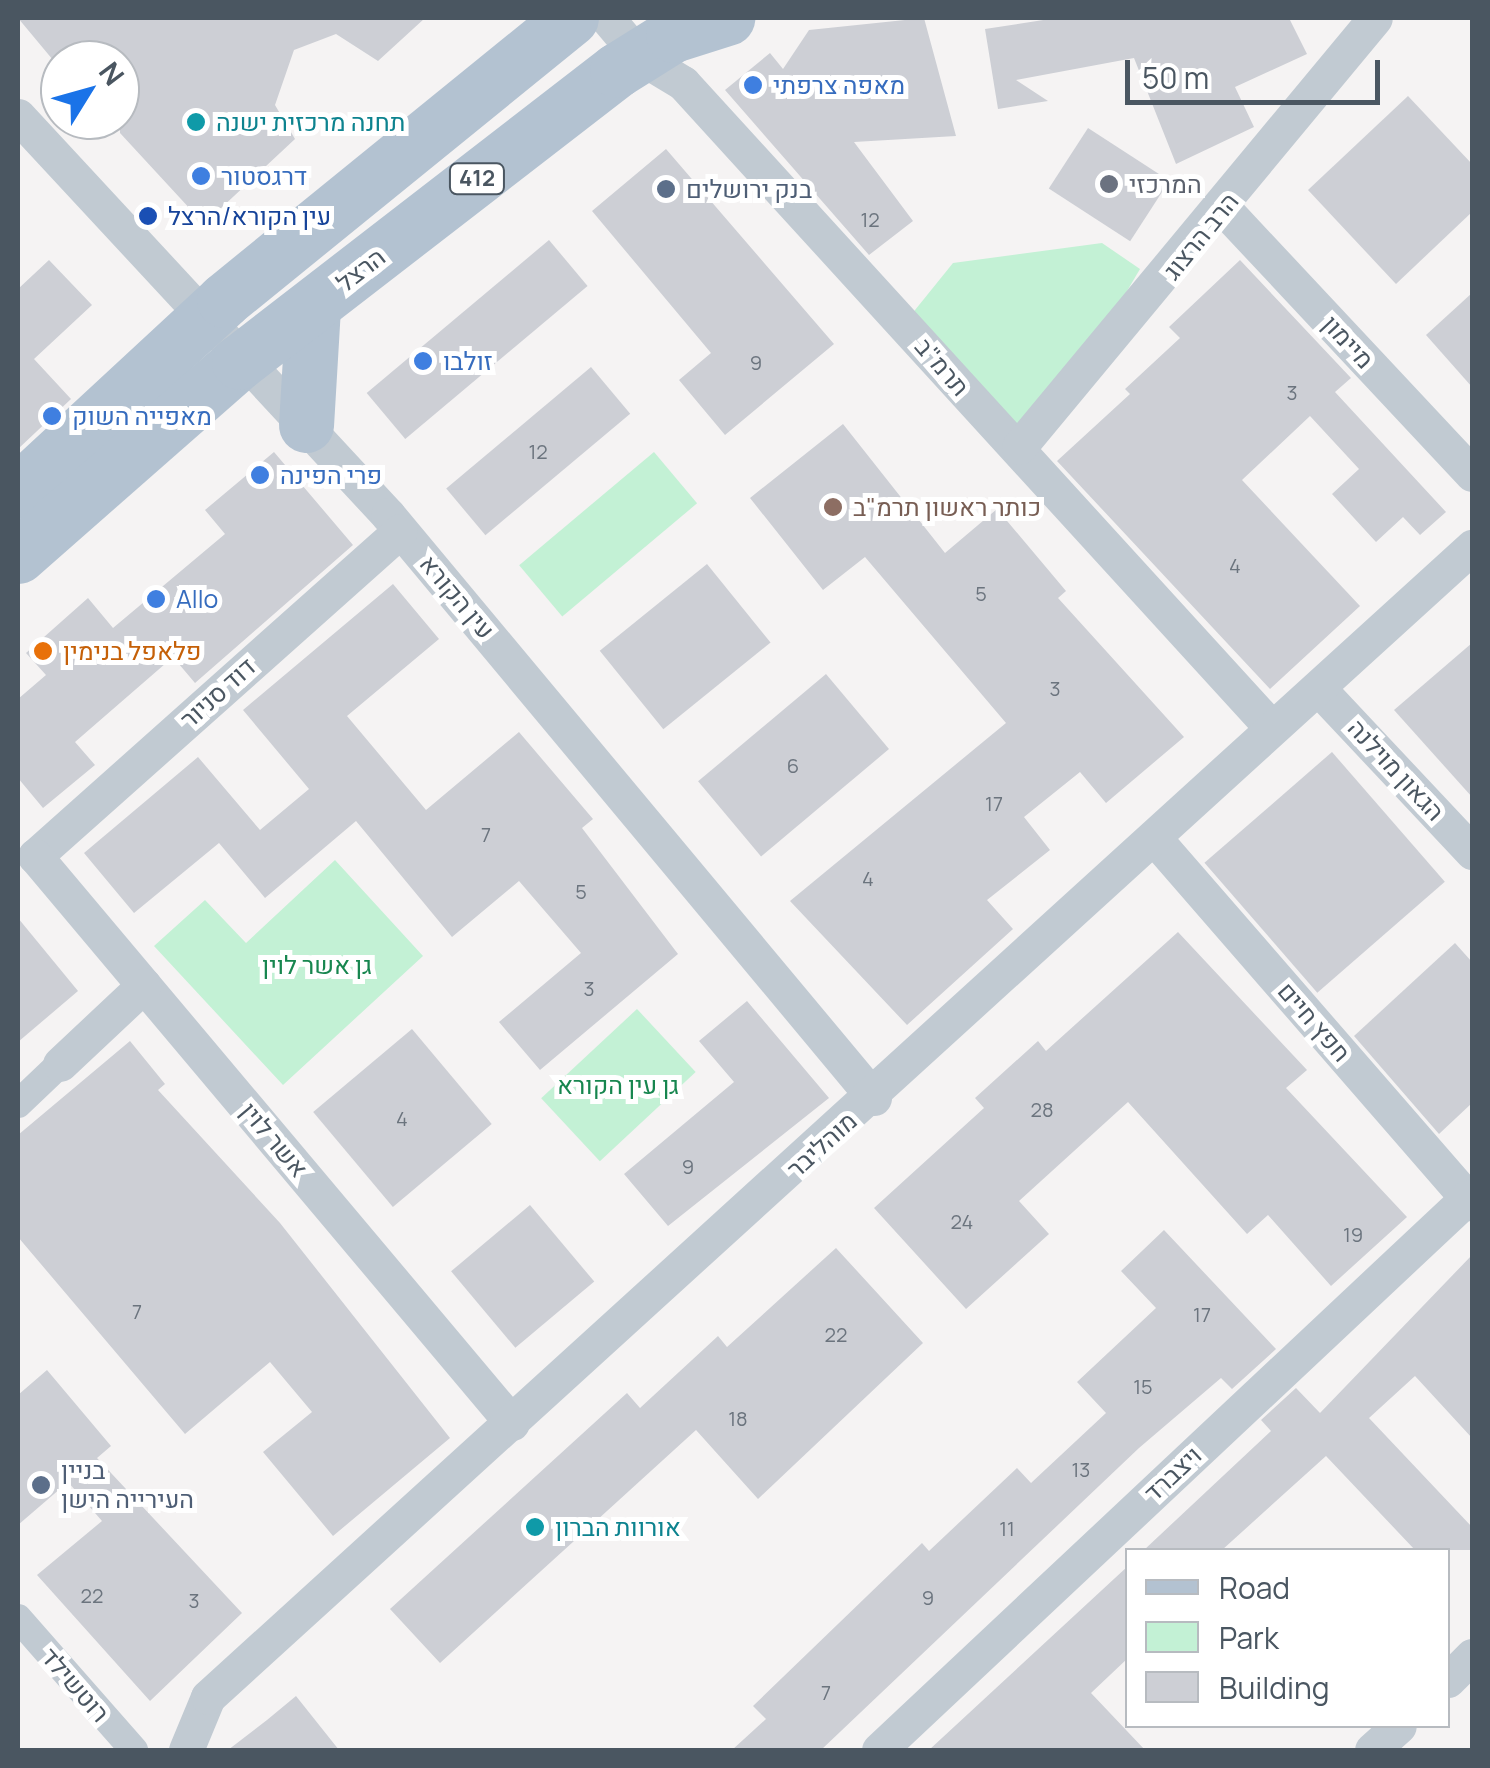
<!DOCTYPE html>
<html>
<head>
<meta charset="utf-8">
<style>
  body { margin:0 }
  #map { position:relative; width:1490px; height:1768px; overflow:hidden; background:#f5f3f3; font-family:Manrope,Heebo,sans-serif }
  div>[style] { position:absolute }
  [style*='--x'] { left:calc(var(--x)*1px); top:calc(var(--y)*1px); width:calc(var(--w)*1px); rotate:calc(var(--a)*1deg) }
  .green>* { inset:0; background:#c3f1d5; transform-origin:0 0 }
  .building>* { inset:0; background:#cdcfd5; transform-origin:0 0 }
  .pedestrian>* { height:28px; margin:-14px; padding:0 14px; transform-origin:14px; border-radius:14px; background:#c1cad2 }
  .minor>* { height:35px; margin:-17.5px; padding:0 17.5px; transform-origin:17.5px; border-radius:17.5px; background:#c1cad2 }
  .primary>* { height:55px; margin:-27.5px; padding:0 27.5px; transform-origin:27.5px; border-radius:27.5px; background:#b3c2d1 }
  .dots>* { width:28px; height:28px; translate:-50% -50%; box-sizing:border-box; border:5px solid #fff; border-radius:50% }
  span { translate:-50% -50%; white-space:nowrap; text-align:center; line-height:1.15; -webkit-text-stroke:10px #fff; paint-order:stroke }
  .number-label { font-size:20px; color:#6b747e }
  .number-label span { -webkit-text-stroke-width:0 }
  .shield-label span { padding:2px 8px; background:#fff; border:2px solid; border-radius:8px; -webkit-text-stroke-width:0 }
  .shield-label { font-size:22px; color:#4a5661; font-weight:700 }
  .shop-label { font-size:25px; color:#366cbe }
  .left { translate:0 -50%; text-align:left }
  .culture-label { font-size:25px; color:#0d838f }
  .worship-label { font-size:25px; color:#5b616d }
  .service-label { font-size:25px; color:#4e5e75 }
  .transit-label { font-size:25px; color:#164399 }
  .street-label { font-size:25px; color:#4a5661 }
  .education-label { font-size:25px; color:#785e54 }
  .food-label { font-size:25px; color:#c56008 }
  .park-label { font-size:25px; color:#17864f }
  .frame { position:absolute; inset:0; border:20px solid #4a5661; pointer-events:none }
  .legend { position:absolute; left:1125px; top:1548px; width:325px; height:180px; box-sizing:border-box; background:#fff; border:2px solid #b7bbc0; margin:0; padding:12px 18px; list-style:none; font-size:30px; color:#4a5661 }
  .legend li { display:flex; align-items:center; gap:20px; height:50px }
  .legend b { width:50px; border:2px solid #b7bbc0 }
  .north { position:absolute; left:40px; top:40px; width:100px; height:100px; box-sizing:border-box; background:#fff; border:2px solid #b7bbc0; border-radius:50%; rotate:53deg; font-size:28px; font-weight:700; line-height:40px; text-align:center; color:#4a5661 }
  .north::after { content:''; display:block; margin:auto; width:35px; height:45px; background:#1a73e8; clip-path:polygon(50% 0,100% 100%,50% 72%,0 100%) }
  .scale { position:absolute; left:1125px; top:60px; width:255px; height:45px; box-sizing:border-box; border:5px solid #4a5661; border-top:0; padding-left:12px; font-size:30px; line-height:35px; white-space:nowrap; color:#4a5661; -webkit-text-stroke:8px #fff; paint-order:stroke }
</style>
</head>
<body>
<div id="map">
  <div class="green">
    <i style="clip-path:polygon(1102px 243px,1140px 269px,1104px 330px,1015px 430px,911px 315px,953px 263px)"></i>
    <i style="left:654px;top:452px;width:67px;height:176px;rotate:50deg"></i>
    <i style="clip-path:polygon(335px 860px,423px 956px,283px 1085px,154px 946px,205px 900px,246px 943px)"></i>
    <i style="left:637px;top:1009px;width:86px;height:131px;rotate:47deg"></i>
  </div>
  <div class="building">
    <i style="clip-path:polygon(18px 18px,425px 18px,378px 61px,336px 34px,294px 50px,275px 105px,295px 139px,204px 224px,120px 133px,120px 60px,53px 60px)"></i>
    <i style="clip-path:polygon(924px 18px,956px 136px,854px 142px,913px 221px,869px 255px,725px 90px,770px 53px,783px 69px,809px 30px)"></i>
    <i style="clip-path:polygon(1056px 18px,1289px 18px,1307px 54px,1235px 87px,1254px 127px,1176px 164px,1134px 58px,1016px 80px,1048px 101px,998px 109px,985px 29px)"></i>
    <i style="clip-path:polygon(1408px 96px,1472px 164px,1472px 212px,1396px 284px,1308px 190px)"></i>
    <i style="left:1088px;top:128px;width:97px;height:72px;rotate:33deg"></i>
    <i style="clip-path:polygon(666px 149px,834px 344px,725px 435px,679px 380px,711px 353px,592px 211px)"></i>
    <i style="left:549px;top:240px;width:60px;height:238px;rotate:50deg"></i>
    <i style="clip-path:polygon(49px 260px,92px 305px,34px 359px,71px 399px,18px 449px,18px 289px)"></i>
    <i style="clip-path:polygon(1240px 260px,1351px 378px,1335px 392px,1446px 512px,1420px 535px,1403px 517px,1376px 542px,1332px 494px,1359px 469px,1310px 416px,1242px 480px,1360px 606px,1270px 689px,1057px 461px,1130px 394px,1125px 389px,1180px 338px,1169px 327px)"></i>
    <i style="clip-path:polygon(1472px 293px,1472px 387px,1426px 335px)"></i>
    <i style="left:591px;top:367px;width:61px;height:189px;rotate:50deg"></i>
    <i style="clip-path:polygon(843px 424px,945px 553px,997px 509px,1066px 591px,1058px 598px,1184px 737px,1106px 803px,1080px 772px,1024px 817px,1050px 850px,987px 900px,1013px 929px,907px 1025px,790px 901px,1006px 723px,865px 557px,823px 590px,750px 498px)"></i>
    <i style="clip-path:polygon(274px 452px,353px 545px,195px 683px,173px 657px,75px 742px,95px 765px,43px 808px,18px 778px,18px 699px,46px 675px,26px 653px,88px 598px,113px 628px,225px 534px,205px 510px)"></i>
    <i style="left:707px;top:564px;width:101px;height:138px;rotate:51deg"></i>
    <i style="clip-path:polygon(393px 584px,439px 639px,347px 716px,426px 810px,519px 732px,593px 819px,582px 828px,678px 954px,540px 1070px,499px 1022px,581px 953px,519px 881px,452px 937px,356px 821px,265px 898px,219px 843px,134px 913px,84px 853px,198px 757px,260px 830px,309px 789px,243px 710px)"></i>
    <i style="clip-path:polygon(1472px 643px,1472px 797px,1394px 710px)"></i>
    <i style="left:826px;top:674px;width:98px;height:167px;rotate:50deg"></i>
    <i style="left:1332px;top:752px;width:172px;height:169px;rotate:49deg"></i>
    <i style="clip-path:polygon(18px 918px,78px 991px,18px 1042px)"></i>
    <i style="clip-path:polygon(1178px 932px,1307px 1070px,1286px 1088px,1407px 1217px,1331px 1286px,1268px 1215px,1247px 1234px,1128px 1102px,1019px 1201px,1049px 1234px,966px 1309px,874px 1208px,984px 1108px,975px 1098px,1038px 1041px,1046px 1051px)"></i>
    <i style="clip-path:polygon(1455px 943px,1472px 962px,1472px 1103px,1439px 1134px,1354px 1036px)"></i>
    <i style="clip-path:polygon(747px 1001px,829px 1098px,668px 1226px,624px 1174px,734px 1082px,699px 1041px)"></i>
    <i style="left:412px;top:1029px;width:124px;height:129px;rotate:50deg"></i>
    <i style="clip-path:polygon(130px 1041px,165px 1084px,158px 1090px,280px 1223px,450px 1438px,333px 1536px,263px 1452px,312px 1412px,270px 1362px,185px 1434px,18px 1237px,18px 1135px)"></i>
    <i style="left:530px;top:1205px;width:100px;height:103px;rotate:50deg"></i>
    <i style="clip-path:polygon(1164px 1230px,1276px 1349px,1232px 1389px,1221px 1378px,1139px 1448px,821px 1750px,732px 1750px,766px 1719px,753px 1706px,922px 1543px,929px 1551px,1017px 1468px,1031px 1483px,1106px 1413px,1077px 1382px,1156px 1308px,1121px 1271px)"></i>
    <i style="clip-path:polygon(836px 1248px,923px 1343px,758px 1499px,696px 1430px,440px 1663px,390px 1609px,627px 1393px,640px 1408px,718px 1336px,727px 1347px)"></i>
    <i style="clip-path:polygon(1472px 1255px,1472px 1438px,1415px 1376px,1369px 1418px,1472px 1527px,1472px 1550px,1415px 1550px,1326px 1456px,1222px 1550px,1144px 1550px,1271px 1431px,1261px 1420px,1296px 1388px,1320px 1413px)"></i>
    <i style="clip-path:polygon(47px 1370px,111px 1446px,97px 1458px,242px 1613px,150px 1701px,37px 1575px,102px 1521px,68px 1482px,18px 1525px,18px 1395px)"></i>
    <i style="clip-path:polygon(1128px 1566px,1128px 1658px,1091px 1693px,1145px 1750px,929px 1750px)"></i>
    <i style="clip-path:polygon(296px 1696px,339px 1750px,228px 1750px,267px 1720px)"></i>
  </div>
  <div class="pedestrian">
    <i style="--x:18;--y:1104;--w:58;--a:-43.6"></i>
    <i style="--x:18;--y:1618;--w:176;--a:48.7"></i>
  </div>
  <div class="minor">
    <i style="--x:607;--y:18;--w:51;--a:49.8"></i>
    <i style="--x:640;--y:57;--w:50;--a:31.2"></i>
    <i style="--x:683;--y:83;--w:871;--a:47.61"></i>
    <i style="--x:18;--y:116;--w:544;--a:47.16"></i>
    <i style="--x:388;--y:515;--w:759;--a:50.18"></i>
    <i style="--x:1224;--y:209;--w:363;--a:46.9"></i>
    <i style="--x:1019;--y:447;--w:557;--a:-50.31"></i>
    <i style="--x:400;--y:531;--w:489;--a:138.3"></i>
    <i style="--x:35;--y:856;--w:741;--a:49.93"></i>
    <i style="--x:1319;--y:689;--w:224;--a:46.8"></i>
    <i style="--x:1155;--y:839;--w:483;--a:49"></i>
    <i style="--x:60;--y:1064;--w:115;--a:-43.2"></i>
    <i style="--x:1448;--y:1680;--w:34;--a:-45"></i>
    <i style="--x:186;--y:1750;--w:57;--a:-67.5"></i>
    <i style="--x:208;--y:1697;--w:1709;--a:-42.3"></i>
    <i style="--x:879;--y:1750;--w:807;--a:-43.19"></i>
    <i style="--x:1372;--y:1750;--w:36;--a:-42"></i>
  </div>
  <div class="primary">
    <i style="--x:306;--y:425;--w:117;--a:-86.6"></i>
    <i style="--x:18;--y:491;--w:281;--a:-42.8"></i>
    <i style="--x:224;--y:300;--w:447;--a:-39.1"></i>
    <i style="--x:18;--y:556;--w:294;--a:-41.3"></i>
    <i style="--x:239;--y:362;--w:478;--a:-37.7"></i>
    <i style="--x:617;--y:70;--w:66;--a:-32"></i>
    <i style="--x:673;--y:35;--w:57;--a:-17.5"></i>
  </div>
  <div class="dots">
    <i style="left:753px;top:85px;background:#3f7fe0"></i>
    <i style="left:196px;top:122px;background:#0f9aa8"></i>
    <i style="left:201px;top:176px;background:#3f7fe0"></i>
    <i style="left:1109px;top:184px;background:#6b7280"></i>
    <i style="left:666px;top:189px;background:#5c6f8a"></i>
    <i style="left:148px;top:216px;background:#1a4fb4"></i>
    <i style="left:423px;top:361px;background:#3f7fe0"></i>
    <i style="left:52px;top:416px;background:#3f7fe0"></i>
    <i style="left:260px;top:475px;background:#3f7fe0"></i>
    <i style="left:833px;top:507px;background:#8d6e63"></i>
    <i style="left:156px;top:599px;background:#3f7fe0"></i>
    <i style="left:43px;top:651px;background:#e8710a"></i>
    <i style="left:41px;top:1485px;background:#5c6f8a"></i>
    <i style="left:535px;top:1527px;background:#0f9aa8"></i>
  </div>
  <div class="number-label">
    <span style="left:870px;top:219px">12</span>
    <span style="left:756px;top:362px">9</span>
    <span style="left:1292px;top:392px">3</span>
    <span style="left:538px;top:451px">12</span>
    <span style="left:1235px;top:565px">4</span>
    <span style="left:981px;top:593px">5</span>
    <span style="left:1055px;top:688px">3</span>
    <span style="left:793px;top:765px">6</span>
    <span style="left:994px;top:803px">17</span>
    <span style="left:486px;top:834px">7</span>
    <span style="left:868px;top:878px">4</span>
    <span style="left:581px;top:891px">5</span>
    <span style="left:589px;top:988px">3</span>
    <span style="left:1042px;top:1109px">28</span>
    <span style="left:402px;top:1118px">4</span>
    <span style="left:688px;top:1166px">9</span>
    <span style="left:962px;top:1221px">24</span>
    <span style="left:1353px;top:1234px">19</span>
    <span style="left:137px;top:1311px">7</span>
    <span style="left:1202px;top:1314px">17</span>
    <span style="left:836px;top:1334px">22</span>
    <span style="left:1143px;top:1386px">15</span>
    <span style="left:738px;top:1418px">18</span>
    <span style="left:1081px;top:1469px">13</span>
    <span style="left:1007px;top:1528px">11</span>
    <span style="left:92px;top:1595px">22</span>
    <span style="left:928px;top:1597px">9</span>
    <span style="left:194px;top:1600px">3</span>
    <span style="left:826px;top:1692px">7</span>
  </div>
  <div class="shield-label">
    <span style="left:477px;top:179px">412</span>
  </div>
  <div class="shop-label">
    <span class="left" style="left:773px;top:85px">מאפה צרפתי</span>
    <span class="left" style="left:221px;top:176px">דרגסטור</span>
    <span class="left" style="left:443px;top:361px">זולבו</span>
    <span class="left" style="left:72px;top:416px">מאפייה השוק</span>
    <span class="left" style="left:280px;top:475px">פרי הפינה</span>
    <span class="left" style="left:176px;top:599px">Allo</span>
  </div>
  <div class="culture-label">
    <span class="left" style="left:216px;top:122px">תחנה מרכזית ישנה</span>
    <span class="left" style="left:555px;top:1527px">אורוות הברון</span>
  </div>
  <div class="worship-label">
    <span class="left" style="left:1129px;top:184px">המרכזי</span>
  </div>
  <div class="service-label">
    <span class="left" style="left:686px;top:189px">בנק ירושלים</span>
    <span class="left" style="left:61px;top:1485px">בניין<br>העירייה הישן</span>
  </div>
  <div class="transit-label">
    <span class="left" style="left:168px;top:216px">עין הקורא/הרצל</span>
  </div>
  <div class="street-label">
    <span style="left:1201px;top:236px;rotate:-51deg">הרב הרצוג</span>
    <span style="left:361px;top:270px;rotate:-38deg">הרצל</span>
    <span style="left:1348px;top:342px;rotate:47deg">מיימון</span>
    <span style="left:942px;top:367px;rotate:49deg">תרמ"ב</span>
    <span style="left:457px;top:597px;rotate:50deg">עין הקורא</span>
    <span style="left:218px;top:693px;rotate:-42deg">דוד סניור</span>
    <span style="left:1396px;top:770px;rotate:47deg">הגאון מוילנה</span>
    <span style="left:1314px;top:1022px;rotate:49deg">חפץ חיים</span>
    <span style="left:274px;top:1140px;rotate:50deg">אשר לוין</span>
    <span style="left:822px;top:1145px;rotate:-42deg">מוהליבר</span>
    <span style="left:1173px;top:1474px;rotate:-43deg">ויצברד</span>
    <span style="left:75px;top:1685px;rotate:49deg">רוטשילד</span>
  </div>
  <div class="education-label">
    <span class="left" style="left:853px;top:507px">כותר ראשון תרמ"ב</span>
  </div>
  <div class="food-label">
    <span class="left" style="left:63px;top:651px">פלאפל בנימין</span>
  </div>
  <div class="park-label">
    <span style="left:317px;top:965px">גן אשר לוין</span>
    <span style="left:618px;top:1085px">גן עין הקורא</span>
  </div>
  <div class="frame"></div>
  <ul class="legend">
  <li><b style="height:12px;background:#b3c2d1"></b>Road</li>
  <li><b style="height:28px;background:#c3f1d5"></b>Park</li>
  <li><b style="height:28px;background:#cdcfd5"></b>Building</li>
  </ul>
  <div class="north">N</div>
  <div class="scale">50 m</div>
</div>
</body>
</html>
